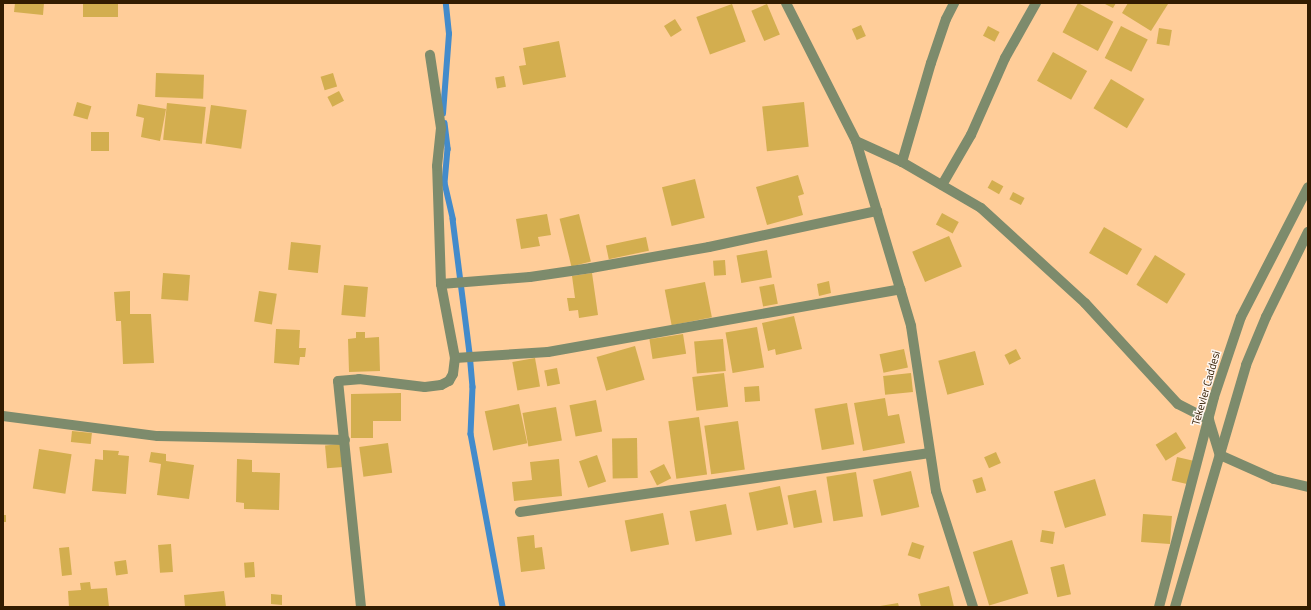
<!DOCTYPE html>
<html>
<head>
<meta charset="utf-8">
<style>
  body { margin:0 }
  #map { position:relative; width:1311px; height:610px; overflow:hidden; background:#ffcd99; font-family:"Titillium Web",sans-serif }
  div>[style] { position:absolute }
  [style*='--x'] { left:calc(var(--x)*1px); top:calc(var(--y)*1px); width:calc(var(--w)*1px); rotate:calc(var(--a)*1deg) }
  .stream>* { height:5.5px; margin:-2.75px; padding:0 2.75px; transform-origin:2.75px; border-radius:2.75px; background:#438bcb }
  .building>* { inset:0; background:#d3ae4f; transform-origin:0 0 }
  .minor>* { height:10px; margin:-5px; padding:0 5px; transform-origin:5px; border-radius:5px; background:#7d8b6c }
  span { translate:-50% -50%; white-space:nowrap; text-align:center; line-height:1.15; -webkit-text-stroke:3px #fef7f1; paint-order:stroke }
  .street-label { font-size:11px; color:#331c00 }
  .frame { position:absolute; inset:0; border:4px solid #331c00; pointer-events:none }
</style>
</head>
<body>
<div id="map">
  <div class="stream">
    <i style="--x:443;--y:114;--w:80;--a:-85.7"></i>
    <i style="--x:449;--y:34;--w:31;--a:-96"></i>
    <i style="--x:445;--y:123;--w:26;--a:83"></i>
    <i style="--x:448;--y:149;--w:34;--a:95"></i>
    <i style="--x:445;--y:183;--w:37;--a:77"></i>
    <i style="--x:453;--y:219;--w:135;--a:82.8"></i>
    <i style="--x:470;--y:353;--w:34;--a:85"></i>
    <i style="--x:473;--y:387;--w:47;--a:92.4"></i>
    <i style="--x:471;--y:434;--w:176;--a:79.5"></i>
  </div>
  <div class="building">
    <i style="clip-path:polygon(15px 3px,44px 3px,43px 15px,14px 12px)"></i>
    <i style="left:83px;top:3px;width:35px;height:14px"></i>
    <i style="left:1078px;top:3px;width:40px;height:33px;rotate:28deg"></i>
    <i style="clip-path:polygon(1103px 3px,1116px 3px,1113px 8px)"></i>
    <i style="clip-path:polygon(1128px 3px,1167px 3px,1168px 4px,1151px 31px,1122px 13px)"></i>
    <i style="left:732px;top:4px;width:40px;height:38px;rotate:70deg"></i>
    <i style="left:767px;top:4px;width:33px;height:17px;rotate:67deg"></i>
    <i style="left:675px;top:19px;width:13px;height:13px;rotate:58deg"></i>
    <i style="left:861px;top:25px;width:12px;height:10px;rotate:66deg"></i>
    <i style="left:988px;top:26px;width:13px;height:11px;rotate:27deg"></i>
    <i style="left:1121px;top:26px;width:30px;height:36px;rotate:27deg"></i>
    <i style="left:1159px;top:28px;width:13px;height:16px;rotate:9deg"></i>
    <i style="clip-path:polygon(559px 41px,566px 77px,523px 85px,519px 66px,526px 65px,523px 48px)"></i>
    <i style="left:1053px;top:52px;width:39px;height:33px;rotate:29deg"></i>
    <i style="left:156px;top:73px;width:48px;height:24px;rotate:2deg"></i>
    <i style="left:333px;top:73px;width:14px;height:13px;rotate:73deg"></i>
    <i style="left:504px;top:76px;width:11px;height:9px;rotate:80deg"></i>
    <i style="left:1111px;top:79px;width:39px;height:34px;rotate:31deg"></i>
    <i style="left:339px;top:91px;width:11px;height:13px;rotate:63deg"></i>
    <i style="left:77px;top:102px;width:15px;height:14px;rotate:16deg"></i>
    <i style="left:804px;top:102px;width:45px;height:42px;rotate:84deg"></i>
    <i style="left:167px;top:103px;width:39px;height:37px;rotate:6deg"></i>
    <i style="clip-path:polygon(138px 104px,166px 109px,160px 141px,141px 137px,144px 118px,136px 116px)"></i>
    <i style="left:211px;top:105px;width:36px;height:39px;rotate:8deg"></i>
    <i style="left:91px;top:132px;width:18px;height:19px"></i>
    <i style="clip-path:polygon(798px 175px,804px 194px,798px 196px,803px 215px,767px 225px,756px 187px)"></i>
    <i style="left:695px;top:179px;width:40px;height:34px;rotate:76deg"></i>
    <i style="left:992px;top:180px;width:13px;height:9px;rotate:29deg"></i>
    <i style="left:1013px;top:192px;width:13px;height:8px;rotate:27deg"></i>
    <i style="left:942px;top:213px;width:19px;height:13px;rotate:28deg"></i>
    <i style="clip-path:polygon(547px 214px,551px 235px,538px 237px,540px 246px,521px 249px,516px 219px)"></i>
    <i style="left:579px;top:214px;width:49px;height:20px;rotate:76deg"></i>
    <i style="left:1104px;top:227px;width:44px;height:30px;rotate:30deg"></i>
    <i style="left:949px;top:236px;width:33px;height:40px;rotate:67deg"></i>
    <i style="left:646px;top:237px;width:14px;height:41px;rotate:78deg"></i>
    <i style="left:291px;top:242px;width:30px;height:28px;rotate:6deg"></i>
    <i style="left:767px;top:250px;width:28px;height:31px;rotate:80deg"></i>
    <i style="left:1155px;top:255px;width:36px;height:35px;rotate:32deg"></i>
    <i style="left:725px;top:260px;width:15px;height:12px;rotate:86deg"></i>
    <i style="left:163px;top:273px;width:27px;height:26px;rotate:4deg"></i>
    <i style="clip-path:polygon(592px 273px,598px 315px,579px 318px,578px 310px,569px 311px,567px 298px,575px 298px,572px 276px)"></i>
    <i style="clip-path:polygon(829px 281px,831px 293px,819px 296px,817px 284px)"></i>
    <i style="left:705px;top:282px;width:36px;height:41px;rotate:79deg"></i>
    <i style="left:774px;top:284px;width:20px;height:15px;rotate:79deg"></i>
    <i style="left:344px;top:285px;width:24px;height:30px;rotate:5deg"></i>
    <i style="clip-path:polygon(130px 291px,130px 314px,151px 314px,154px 363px,123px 364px,121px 321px,116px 321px,114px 292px)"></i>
    <i style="left:259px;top:291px;width:18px;height:31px;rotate:9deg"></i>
    <i style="clip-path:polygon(794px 316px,802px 349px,776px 355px,775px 349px,768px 351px,762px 323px)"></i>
    <i style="left:757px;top:327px;width:41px;height:32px;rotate:80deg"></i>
    <i style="clip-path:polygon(276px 329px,300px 330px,299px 348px,306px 348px,305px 357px,300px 357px,299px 365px,274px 363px)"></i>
    <i style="clip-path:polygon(356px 332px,365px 332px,365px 338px,379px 337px,380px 371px,349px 372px,348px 339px,356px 338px)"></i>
    <i style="left:683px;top:334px;width:20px;height:34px;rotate:81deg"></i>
    <i style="left:723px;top:339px;width:32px;height:29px;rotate:85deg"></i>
    <i style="left:635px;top:346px;width:35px;height:40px;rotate:74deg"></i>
    <i style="left:904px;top:349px;width:19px;height:25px;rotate:78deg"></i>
    <i style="left:1016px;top:349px;width:11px;height:13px;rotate:63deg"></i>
    <i style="left:975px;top:351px;width:35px;height:38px;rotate:75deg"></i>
    <i style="left:535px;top:358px;width:29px;height:23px;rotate:80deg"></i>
    <i style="left:557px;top:368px;width:16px;height:13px;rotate:79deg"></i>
    <i style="left:724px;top:373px;width:34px;height:32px;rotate:83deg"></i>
    <i style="left:911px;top:373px;width:19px;height:28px;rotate:84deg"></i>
    <i style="left:759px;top:386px;width:15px;height:15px;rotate:86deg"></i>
    <i style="clip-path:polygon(401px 393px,401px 421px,373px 421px,373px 438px,351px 438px,351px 394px)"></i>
    <i style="clip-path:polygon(885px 398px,888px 416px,899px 414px,905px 443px,863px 451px,854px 403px)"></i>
    <i style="left:596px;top:400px;width:32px;height:27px;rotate:79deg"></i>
    <i style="left:847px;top:403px;width:42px;height:33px;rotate:80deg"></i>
    <i style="left:519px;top:404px;width:40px;height:35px;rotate:78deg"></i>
    <i style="left:556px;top:407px;width:34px;height:34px;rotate:80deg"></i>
    <i style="left:699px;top:417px;width:58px;height:31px;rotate:82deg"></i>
    <i style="left:738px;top:421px;width:49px;height:34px;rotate:82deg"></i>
    <i style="left:72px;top:431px;width:20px;height:11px;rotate:6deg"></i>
    <i style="left:1176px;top:432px;width:19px;height:24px;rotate:58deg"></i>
    <i style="left:637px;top:438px;width:40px;height:25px;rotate:89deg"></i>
    <i style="left:388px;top:443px;width:30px;height:29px;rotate:82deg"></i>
    <i style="left:341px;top:444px;width:23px;height:16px;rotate:85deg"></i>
    <i style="left:39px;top:449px;width:33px;height:40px;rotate:9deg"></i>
    <i style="clip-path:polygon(103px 450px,119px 451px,118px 455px,129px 456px,126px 494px,92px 491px,95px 459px,103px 460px)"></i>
    <i style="clip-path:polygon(151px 452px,166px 454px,166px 461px,194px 465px,189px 499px,157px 495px,161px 464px,149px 462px)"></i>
    <i style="left:996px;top:452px;width:12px;height:13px;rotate:66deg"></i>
    <i style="left:597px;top:455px;width:28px;height:19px;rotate:71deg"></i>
    <i style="left:1177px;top:457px;width:18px;height:24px;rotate:13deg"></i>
    <i style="clip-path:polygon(237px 459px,252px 460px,252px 472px,280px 473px,279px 510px,244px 509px,244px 503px,236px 502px)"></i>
    <i style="clip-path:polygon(559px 459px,562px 496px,514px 501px,512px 482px,532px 480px,530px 462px)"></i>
    <i style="left:664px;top:464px;width:16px;height:16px;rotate:63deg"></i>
    <i style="left:911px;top:471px;width:37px;height:39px;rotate:77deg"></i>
    <i style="left:856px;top:472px;width:45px;height:30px;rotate:81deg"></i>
    <i style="left:982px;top:477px;width:14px;height:10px;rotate:73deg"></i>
    <i style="left:1095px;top:479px;width:38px;height:43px;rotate:73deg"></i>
    <i style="left:780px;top:486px;width:39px;height:32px;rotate:78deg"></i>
    <i style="left:816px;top:490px;width:33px;height:29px;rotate:79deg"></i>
    <i style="left:726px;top:504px;width:31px;height:37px;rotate:79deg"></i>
    <i style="left:663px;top:513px;width:32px;height:39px;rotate:79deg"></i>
    <i style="left:1143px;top:514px;width:29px;height:28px;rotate:4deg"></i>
    <i style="left:3px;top:515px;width:3px;height:7px"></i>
    <i style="left:1042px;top:530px;width:13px;height:12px;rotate:9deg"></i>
    <i style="clip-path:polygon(534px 535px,535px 548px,542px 547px,545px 569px,521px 572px,517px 537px)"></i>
    <i style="left:1012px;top:540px;width:56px;height:41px;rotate:73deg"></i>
    <i style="left:912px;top:542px;width:13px;height:14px;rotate:18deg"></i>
    <i style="left:171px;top:544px;width:28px;height:13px;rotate:86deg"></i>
    <i style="left:69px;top:547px;width:28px;height:10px;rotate:84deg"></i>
    <i style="left:126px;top:560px;width:14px;height:12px;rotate:82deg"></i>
    <i style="left:254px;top:562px;width:15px;height:10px;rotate:86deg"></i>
    <i style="left:1064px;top:564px;width:31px;height:14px;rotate:77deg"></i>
    <i style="clip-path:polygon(90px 582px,91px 589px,107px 588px,109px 607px,69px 607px,68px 591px,81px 590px,80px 583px)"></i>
    <i style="clip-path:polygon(949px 586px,954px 607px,921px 607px,918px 594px)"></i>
    <i style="clip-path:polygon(224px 591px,226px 607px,185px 607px,184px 595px)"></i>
    <i style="clip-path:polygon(271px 594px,282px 595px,282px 605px,271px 604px)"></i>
    <i style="clip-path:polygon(898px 603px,899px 607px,880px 607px,880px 606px)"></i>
  </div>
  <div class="minor">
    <i style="--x:786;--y:3;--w:155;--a:63.1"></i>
    <i style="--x:856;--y:141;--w:193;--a:73.4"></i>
    <i style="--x:911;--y:326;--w:167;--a:81.4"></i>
    <i style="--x:936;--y:491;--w:122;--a:72.3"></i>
    <i style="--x:856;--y:141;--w:51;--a:24.5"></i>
    <i style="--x:902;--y:162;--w:91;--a:30.2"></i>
    <i style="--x:981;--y:208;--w:141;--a:42.4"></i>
    <i style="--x:1085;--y:303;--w:137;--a:47.4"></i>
    <i style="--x:1178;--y:404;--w:35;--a:27"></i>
    <i style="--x:1209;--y:420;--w:37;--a:73"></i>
    <i style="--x:1220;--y:455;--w:59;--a:24"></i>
    <i style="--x:1274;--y:479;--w:35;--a:13"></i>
    <i style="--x:902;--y:162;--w:103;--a:-73.7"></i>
    <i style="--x:931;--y:63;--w:46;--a:-71.2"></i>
    <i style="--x:946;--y:19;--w:18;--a:-63"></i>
    <i style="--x:942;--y:185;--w:58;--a:-59.9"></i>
    <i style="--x:971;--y:135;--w:84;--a:-66.2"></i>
    <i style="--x:1005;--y:58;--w:63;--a:-60.6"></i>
    <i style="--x:441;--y:284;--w:89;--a:-4.5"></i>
    <i style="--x:530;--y:277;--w:62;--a:-8.4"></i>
    <i style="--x:591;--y:268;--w:120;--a:-10.1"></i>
    <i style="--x:709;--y:247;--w:172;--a:-12.1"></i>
    <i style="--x:455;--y:358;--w:93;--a:-3.7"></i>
    <i style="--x:548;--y:352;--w:358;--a:-10.1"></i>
    <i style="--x:3;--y:416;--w:156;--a:7.4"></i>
    <i style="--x:158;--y:436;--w:187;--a:1.2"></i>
    <i style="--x:520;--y:512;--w:414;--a:-8.2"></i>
    <i style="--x:361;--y:607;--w:227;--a:-95.8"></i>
    <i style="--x:338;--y:381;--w:21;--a:-5"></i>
    <i style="--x:359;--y:379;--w:66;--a:6.9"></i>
    <i style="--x:425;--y:387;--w:16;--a:-7"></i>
    <i style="--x:441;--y:385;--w:9;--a:-27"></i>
    <i style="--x:449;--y:381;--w:8;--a:-60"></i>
    <i style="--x:453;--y:374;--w:16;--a:-83"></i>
    <i style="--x:455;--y:358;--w:75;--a:-100.7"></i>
    <i style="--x:441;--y:284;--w:118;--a:-91.9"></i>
    <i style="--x:437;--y:166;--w:38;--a:-84"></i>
    <i style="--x:441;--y:128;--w:74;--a:-98.6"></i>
    <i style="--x:1159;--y:607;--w:217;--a:-75.3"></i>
    <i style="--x:1214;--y:397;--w:84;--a:-71.4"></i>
    <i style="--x:1241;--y:317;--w:146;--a:-62.7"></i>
    <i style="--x:1175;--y:607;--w:252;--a:-73.6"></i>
    <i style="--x:1246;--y:365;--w:52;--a:-67.4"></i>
    <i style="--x:1266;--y:317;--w:95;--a:-63.7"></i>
  </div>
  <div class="street-label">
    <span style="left:1206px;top:388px;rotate:-74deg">Tekevler Caddesi</span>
  </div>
  <div class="frame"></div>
</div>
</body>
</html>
